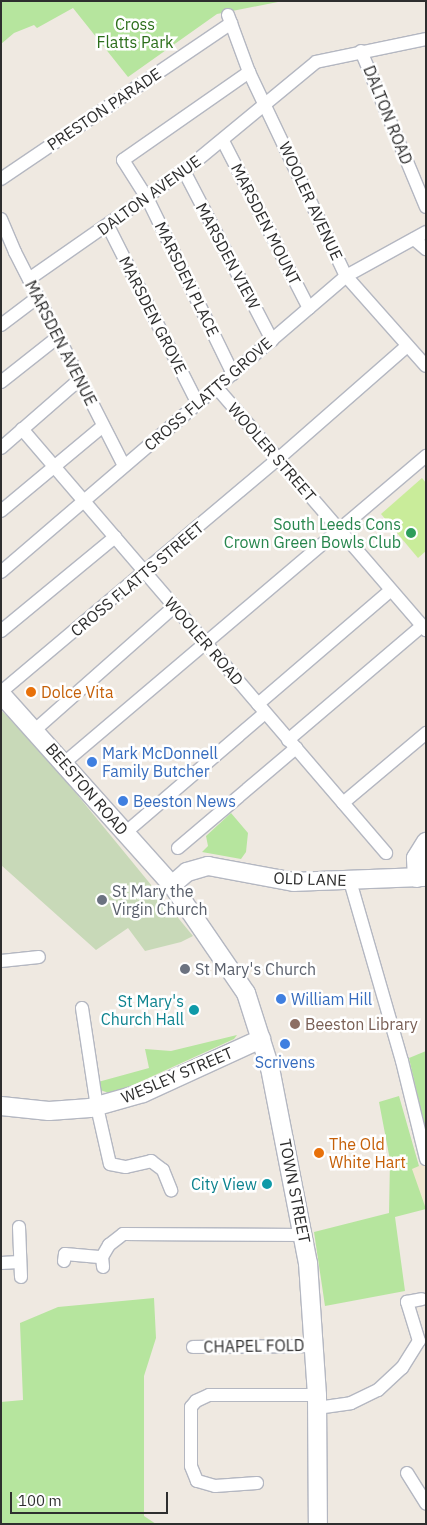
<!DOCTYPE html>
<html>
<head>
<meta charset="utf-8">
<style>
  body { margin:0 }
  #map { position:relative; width:427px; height:1525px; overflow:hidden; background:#efe9e1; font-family:"IBM Plex Sans",sans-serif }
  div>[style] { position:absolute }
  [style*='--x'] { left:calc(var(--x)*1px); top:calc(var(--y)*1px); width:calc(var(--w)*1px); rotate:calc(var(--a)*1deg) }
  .education>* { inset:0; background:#f0e6d1 }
  .green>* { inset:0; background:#b6e59e }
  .cemetery>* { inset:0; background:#c8d9b8 }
  .pitch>* { inset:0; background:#c9ec9a }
  .roads { filter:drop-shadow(1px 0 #b4b7c1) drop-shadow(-1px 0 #b4b7c1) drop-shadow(0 1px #b4b7c1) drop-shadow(0 -1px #b4b7c1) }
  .street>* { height:12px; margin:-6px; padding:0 6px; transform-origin:6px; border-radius:6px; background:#fff }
  .secondary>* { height:18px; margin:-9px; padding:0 9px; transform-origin:9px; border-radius:9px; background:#fff }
  .dots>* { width:14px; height:14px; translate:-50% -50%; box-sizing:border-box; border:2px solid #fff; border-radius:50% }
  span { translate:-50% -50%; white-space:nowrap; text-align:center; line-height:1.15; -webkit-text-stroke:5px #fff; paint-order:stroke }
  .park-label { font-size:16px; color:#2c6e1b }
  .street-label { font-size:16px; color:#2e2e2e }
  .leisure-label { font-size:16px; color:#27864d }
  .right { translate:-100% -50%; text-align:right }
  .food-label { font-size:16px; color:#c56008 }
  .left { translate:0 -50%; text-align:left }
  .shop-label { font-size:16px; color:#366cbe }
  .worship-label { font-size:16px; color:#5b616d }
  .culture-label { font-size:16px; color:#0d838f }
  .education-label { font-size:16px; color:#785e54 }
  .frame { position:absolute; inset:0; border:2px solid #2e2e2e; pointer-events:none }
  .scale { position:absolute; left:10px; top:1492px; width:158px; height:22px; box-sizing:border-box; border:2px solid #2e2e2e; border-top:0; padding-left:6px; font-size:15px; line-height:18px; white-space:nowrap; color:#2e2e2e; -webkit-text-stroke:4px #fff; paint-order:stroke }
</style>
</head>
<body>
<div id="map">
  <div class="education">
    <i style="clip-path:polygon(426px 1163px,426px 1209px,411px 1169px)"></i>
  </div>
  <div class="green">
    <i style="clip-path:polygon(1px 1px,283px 1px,217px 14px,128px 77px,73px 8px,37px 28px,34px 25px,14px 33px,1px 44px)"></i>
    <i style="clip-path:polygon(231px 813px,248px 833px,246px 852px,241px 859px,202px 852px,208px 846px,206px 836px)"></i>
    <i style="clip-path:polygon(237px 1035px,234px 1039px,120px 1091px,109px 1093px,100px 1090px,98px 1082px,149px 1068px,145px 1049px,171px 1051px)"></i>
    <i style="clip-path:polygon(426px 1051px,426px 1132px,409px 1058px)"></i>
    <i style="clip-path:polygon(399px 1096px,419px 1166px,412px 1169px,426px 1209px,395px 1217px,405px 1291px,325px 1306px,314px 1232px,389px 1213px,390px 1160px,379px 1102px)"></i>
    <i style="clip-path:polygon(154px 1298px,156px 1338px,144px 1376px,144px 1516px,156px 1524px,1px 1524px,1px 1402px,23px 1400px,20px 1323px,58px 1307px)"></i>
  </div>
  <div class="cemetery">
    <i style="clip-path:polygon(1px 710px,52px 764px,193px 936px,181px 942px,145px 951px,128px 928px,96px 950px,1px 865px)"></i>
  </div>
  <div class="pitch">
    <i style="clip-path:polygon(422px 478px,426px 483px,426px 551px,418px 558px,381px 514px)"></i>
  </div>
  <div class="roads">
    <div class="street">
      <i style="--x:228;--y:15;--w:61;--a:69.8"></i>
      <i style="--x:249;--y:72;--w:226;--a:64.6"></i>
      <i style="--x:346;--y:276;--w:120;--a:48.4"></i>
      <i style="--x:361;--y:51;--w:169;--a:67.4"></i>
      <i style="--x:223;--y:141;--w:188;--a:62.8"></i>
      <i style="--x:184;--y:171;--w:191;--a:62.5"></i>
      <i style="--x:1;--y:179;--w:278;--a:-34.1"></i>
      <i style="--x:1;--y:219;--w:36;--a:67"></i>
      <i style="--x:15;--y:252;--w:240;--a:63"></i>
      <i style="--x:108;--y:226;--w:199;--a:63.2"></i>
      <i style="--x:414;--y:239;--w:16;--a:40"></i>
      <i style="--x:29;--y:279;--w:189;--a:-34.9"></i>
      <i style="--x:184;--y:171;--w:171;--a:-39.5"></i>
      <i style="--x:316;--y:62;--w:112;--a:-11.8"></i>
      <i style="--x:1;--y:325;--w:46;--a:-37.1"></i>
      <i style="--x:233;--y:374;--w:196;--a:-116"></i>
      <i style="--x:147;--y:198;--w:45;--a:-122.3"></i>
      <i style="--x:123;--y:160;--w:154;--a:-34.9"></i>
      <i style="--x:1;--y:382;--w:73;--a:-38.3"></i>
      <i style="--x:217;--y:388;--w:320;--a:49.2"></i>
      <i style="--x:22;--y:429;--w:559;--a:49.35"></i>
      <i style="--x:1;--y:448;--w:103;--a:-41.1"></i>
      <i style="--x:1;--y:511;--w:133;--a:-39.8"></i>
      <i style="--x:1;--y:572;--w:455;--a:-40.6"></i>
      <i style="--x:346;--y:276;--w:91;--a:-28.8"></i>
      <i style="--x:1;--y:631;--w:148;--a:-39.5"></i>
      <i style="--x:1;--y:692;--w:362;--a:-40.1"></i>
      <i style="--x:278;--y:459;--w:171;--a:-41.2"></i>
      <i style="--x:258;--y:704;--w:175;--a:-40.6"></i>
      <i style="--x:36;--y:729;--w:184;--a:-41.5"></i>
      <i style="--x:288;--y:740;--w:176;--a:-40.4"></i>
      <i style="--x:64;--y:763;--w:475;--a:-40.3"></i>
      <i style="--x:343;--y:803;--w:109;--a:-40.1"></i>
      <i style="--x:125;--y:833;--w:184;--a:-40.6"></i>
      <i style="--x:178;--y:848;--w:155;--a:-40.3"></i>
      <i style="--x:350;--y:881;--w:187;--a:73.9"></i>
      <i style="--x:402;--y:1061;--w:101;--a:76.2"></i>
      <i style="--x:1;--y:961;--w:38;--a:-6"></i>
      <i style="--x:82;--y:1008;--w:100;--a:81.4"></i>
      <i style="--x:97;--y:1107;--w:58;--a:77.2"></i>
      <i style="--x:110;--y:1164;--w:16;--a:11"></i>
      <i style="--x:126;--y:1167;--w:26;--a:-13"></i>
      <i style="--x:151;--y:1161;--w:15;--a:37"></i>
      <i style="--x:163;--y:1170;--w:22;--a:68"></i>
      <i style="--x:19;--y:1227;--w:50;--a:87.7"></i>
      <i style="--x:102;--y:1257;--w:14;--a:-60"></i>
      <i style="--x:109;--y:1245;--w:18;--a:-38"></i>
      <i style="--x:123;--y:1234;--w:180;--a:0.3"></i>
      <i style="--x:64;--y:1261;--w:7;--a:-82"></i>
      <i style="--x:65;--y:1254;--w:37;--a:5"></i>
      <i style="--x:102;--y:1257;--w:10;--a:84"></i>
      <i style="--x:1;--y:1263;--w:18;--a:-3"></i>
      <i style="--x:193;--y:1347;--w:121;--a:-0.5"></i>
      <i style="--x:317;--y:1408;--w:34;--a:-8"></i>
      <i style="--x:351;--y:1403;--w:30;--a:-26"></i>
      <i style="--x:378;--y:1390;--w:33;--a:-43"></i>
      <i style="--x:402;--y:1368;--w:32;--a:-58"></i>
      <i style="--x:419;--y:1341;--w:41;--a:-107.1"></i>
      <i style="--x:407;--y:1302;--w:15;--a:-11"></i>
      <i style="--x:407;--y:1473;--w:36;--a:58"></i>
      <i style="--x:257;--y:1483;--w:42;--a:175.9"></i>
      <i style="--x:215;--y:1486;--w:19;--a:-164"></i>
      <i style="--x:197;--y:1481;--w:16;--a:-112"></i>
      <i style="--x:191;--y:1466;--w:59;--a:-90"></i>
      <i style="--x:191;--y:1407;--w:8;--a:-50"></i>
      <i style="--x:196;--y:1401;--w:14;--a:-25"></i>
      <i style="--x:209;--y:1395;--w:108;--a:0"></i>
    </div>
    <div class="secondary">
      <i style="--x:1;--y:694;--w:256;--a:48.2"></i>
      <i style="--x:172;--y:885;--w:131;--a:55.6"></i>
      <i style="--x:246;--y:993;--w:79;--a:72.3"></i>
      <i style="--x:270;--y:1068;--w:199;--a:79"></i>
      <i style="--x:308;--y:1263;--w:132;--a:86.1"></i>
      <i style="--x:317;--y:1395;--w:129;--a:89.6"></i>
      <i style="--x:417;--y:878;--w:20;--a:-93"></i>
      <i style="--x:416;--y:858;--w:19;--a:-58"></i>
      <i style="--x:172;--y:885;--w:20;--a:-41"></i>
      <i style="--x:187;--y:872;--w:22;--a:-16"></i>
      <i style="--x:208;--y:866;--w:87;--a:10.5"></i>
      <i style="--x:294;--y:882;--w:132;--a:-2.2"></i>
      <i style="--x:1;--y:1106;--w:48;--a:5.9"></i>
      <i style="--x:49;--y:1111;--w:41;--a:-4.2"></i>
      <i style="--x:90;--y:1108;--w:55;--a:-15.8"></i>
      <i style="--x:143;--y:1093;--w:130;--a:-24.6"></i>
    </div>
  </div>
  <div class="dots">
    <i style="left:411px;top:533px;background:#2e9e5b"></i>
    <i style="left:31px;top:692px;background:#e8710a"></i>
    <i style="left:92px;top:762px;background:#3f7fe0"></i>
    <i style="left:123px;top:801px;background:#3f7fe0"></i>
    <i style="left:102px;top:900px;background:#6b7280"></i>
    <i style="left:185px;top:969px;background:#6b7280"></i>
    <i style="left:281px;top:999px;background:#3f7fe0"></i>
    <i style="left:194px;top:1010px;background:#0f9aa8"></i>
    <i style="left:295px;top:1024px;background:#8d6e63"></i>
    <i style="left:285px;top:1044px;background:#3f7fe0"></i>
    <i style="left:319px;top:1153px;background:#e8710a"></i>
    <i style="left:267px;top:1184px;background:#0f9aa8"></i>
  </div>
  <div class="park-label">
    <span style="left:135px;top:33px">Cross<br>Flatts Park</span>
  </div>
  <div class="street-label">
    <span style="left:104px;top:109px;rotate:-34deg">PRESTON PARADE</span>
    <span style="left:388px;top:115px;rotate:68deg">DALTON ROAD</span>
    <span style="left:149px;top:195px;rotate:-36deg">DALTON AVENUE</span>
    <span style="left:311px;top:201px;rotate:65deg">WOOLER AVENUE</span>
    <span style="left:266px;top:224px;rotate:63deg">MARSDEN MOUNT</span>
    <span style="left:228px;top:256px;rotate:62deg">MARSDEN VIEW</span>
    <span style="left:187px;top:279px;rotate:64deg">MARSDEN PLACE</span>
    <span style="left:153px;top:315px;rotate:63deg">MARSDEN GROVE</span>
    <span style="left:61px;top:343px;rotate:63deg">MARSDEN AVENUE</span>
    <span style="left:208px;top:394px;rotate:-41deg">CROSS FLATTS GROVE</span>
    <span style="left:272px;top:452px;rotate:49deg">WOOLER STREET</span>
    <span style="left:137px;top:579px;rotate:-40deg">CROSS FLATTS STREET</span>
    <span style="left:204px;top:641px;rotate:49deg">WOOLER ROAD</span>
    <span style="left:87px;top:789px;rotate:49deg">BEESTON ROAD</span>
    <span style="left:310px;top:879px;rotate:2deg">OLD LANE</span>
    <span style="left:177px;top:1075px;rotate:-23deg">WESLEY STREET</span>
    <span style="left:295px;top:1191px;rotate:79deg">TOWN STREET</span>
    <span style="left:254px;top:1346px;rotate:-1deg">CHAPEL FOLD</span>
  </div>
  <div class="leisure-label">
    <span class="right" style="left:401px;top:533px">South Leeds Cons<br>Crown Green Bowls Club</span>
  </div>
  <div class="food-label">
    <span class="left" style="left:41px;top:692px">Dolce Vita</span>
    <span class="left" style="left:329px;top:1153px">The Old<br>White Hart</span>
  </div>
  <div class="shop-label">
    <span class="left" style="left:102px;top:762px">Mark McDonnell<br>Family Butcher</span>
    <span class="left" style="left:133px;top:801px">Beeston News</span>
    <span class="left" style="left:291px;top:999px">William Hill</span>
    <span style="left:285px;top:1062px">Scrivens</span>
  </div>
  <div class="worship-label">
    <span class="left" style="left:112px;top:900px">St Mary the<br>Virgin Church</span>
    <span class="left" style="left:195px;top:969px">St Mary's Church</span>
  </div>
  <div class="culture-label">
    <span class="right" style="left:184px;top:1010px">St Mary's<br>Church Hall</span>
    <span class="right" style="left:257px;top:1184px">City View</span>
  </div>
  <div class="education-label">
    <span class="left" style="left:305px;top:1024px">Beeston Library</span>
  </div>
  <div class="frame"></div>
  <div class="scale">100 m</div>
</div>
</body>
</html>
